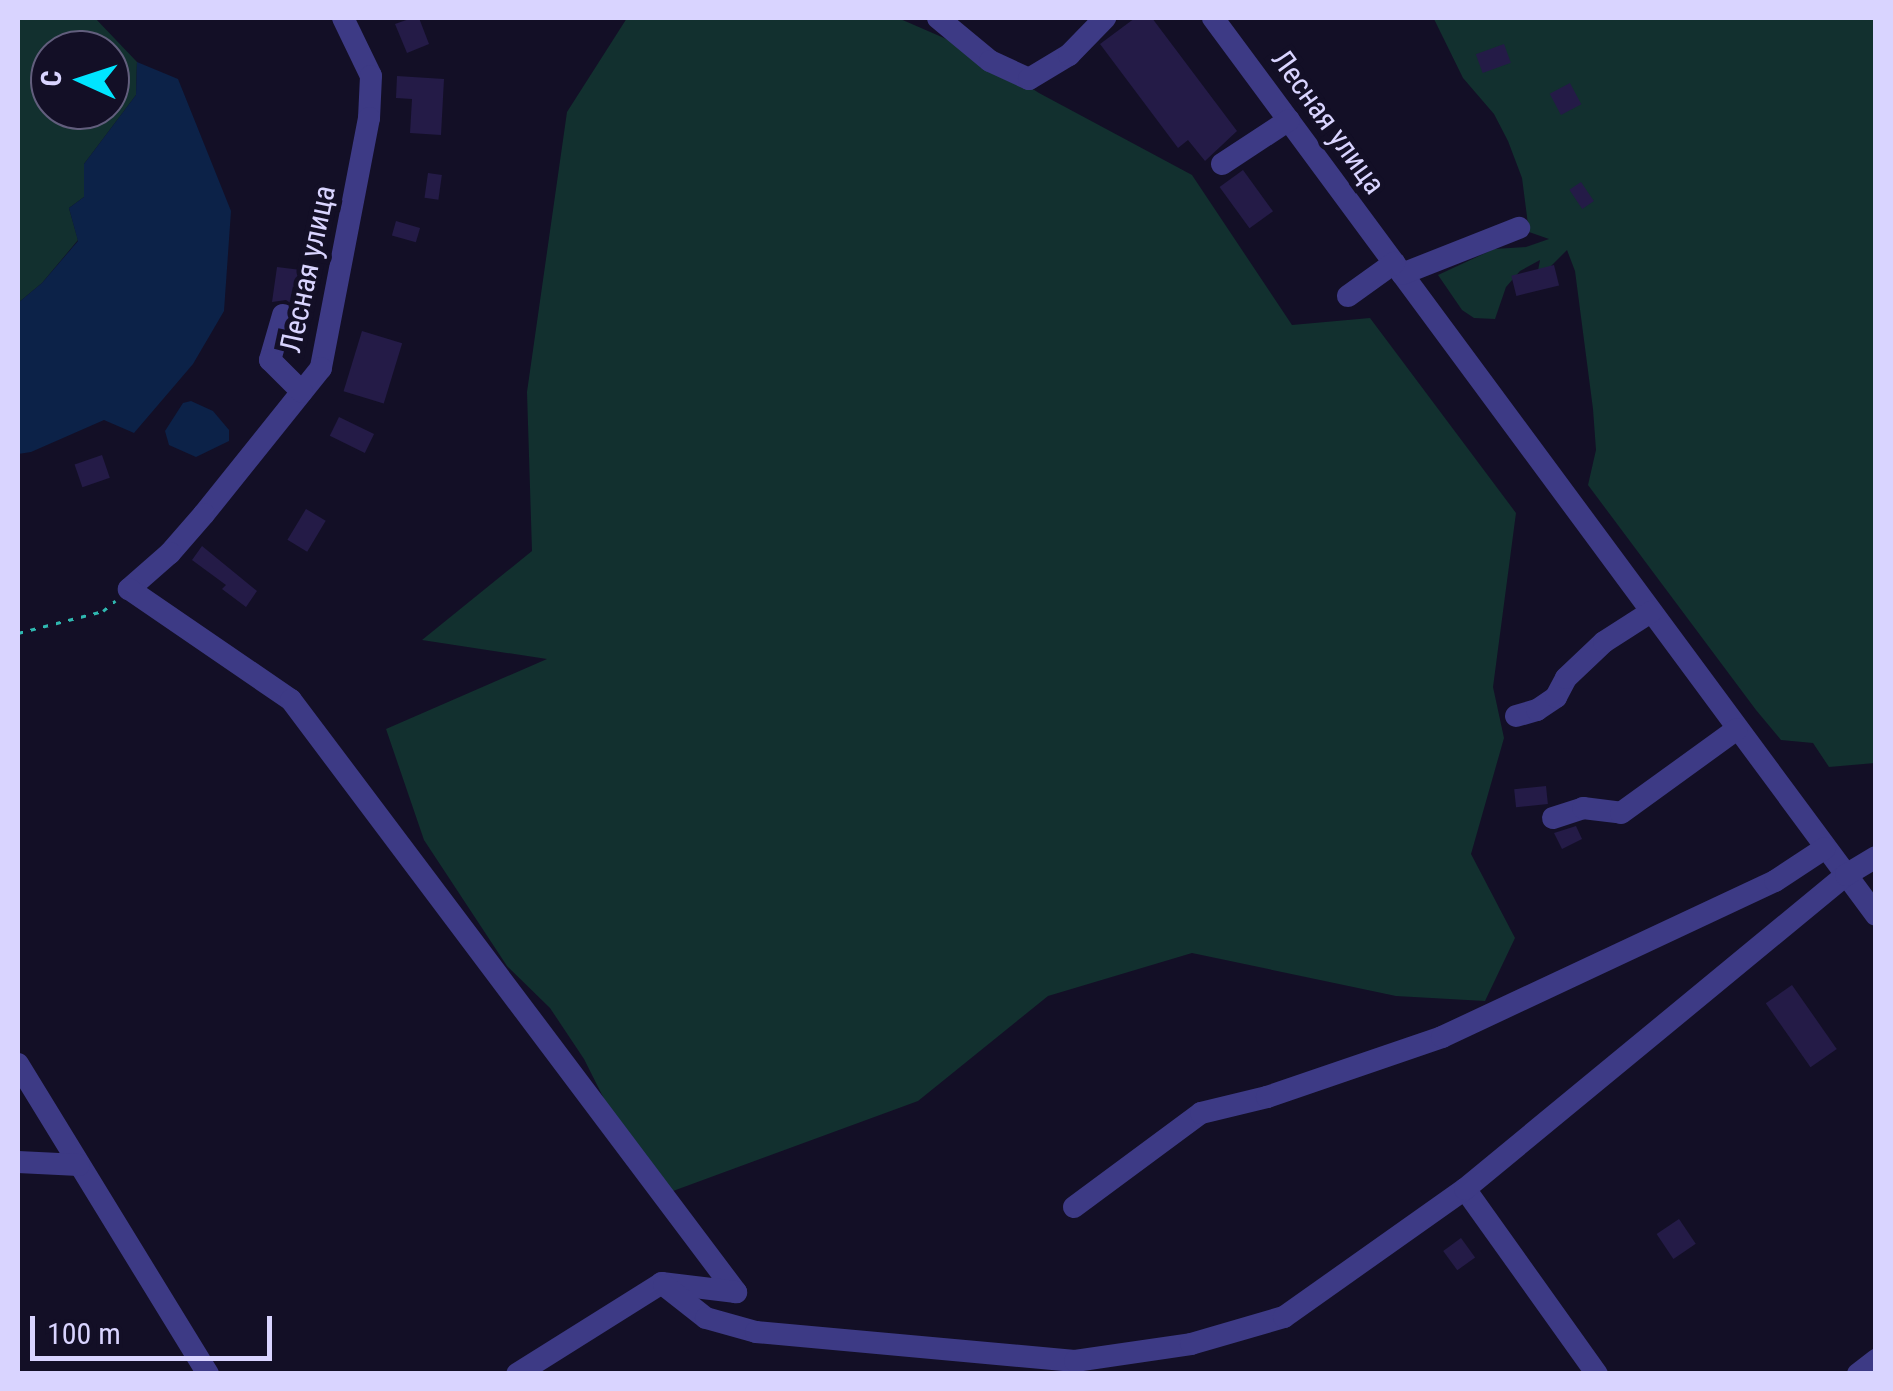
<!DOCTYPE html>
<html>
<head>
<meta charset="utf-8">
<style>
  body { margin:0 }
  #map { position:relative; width:1893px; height:1391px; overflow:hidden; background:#130f26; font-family:"Roboto Condensed",sans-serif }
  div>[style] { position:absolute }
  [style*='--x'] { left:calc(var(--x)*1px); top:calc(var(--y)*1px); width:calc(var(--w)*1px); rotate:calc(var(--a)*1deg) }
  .green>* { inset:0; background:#12302f }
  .water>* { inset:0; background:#0c2248 }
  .building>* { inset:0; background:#241b47; transform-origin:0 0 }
  .path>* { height:2.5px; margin-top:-1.25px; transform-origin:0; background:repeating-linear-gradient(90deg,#2fb8b0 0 5px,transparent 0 13px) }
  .minor>* { height:22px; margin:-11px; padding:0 11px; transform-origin:11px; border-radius:11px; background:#3d3a85 }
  span { translate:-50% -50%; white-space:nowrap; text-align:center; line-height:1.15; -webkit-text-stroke:10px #130f26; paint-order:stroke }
  .street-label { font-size:30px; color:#d9d4ff }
  .frame { position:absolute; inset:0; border:20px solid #d9d4ff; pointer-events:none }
  .north { position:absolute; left:30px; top:30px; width:100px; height:100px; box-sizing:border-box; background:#130f26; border:2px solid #625e7d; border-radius:50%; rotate:273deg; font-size:28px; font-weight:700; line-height:40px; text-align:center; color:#d9d4ff }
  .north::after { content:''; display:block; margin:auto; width:35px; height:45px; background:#00e5ff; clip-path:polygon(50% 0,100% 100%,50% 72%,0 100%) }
  .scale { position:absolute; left:30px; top:1316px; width:242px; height:45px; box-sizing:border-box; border:5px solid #d9d4ff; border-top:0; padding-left:12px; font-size:30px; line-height:35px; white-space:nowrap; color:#d9d4ff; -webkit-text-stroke:8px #130f26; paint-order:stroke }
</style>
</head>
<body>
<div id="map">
  <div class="green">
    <i style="clip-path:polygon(evenodd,18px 18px,95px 18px,137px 62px,136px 95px,84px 164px,84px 197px,69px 208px,78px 240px,42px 283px,18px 303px,18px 18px,50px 50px,110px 50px,110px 110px,50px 110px,50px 50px)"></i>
    <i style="clip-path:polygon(627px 18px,898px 18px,974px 51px,1039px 93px,1192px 175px,1292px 325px,1370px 318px,1516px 513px,1493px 687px,1504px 738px,1471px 854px,1515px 938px,1485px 1001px,1396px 996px,1192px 953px,1048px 996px,918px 1101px,654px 1198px,584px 1059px,550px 1008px,507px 966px,424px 840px,386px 729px,547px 659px,422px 640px,532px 551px,527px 392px,567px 112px)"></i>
    <i style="clip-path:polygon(1875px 18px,1875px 763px,1829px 767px,1813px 743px,1781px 740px,1756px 710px,1588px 485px,1596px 450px,1593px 409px,1575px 271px,1567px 250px,1536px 281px,1540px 260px,1520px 271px,1506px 287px,1495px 319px,1474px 318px,1462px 310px,1438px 275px,1494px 249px,1526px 247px,1549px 239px,1529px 232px,1522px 178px,1508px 141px,1494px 114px,1463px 78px,1434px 19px)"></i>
  </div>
  <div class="water">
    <i style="clip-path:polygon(137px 62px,178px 79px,231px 211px,224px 311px,193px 364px,134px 433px,104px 420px,31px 452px,18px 454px,18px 303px,42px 283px,78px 241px,69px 208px,84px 197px,84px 164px,136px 95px)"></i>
    <i style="clip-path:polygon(191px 401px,213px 411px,229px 430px,229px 441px,196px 457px,169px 445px,165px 431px,183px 403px)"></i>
  </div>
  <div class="building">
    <i style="clip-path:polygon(412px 18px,419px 18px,429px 44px,407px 53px,395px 24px)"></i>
    <i style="clip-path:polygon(1135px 18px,1152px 18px,1237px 131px,1205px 161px,1188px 140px,1178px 148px,1100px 44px)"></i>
    <i style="left:1504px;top:44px;width:20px;height:30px;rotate:70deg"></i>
    <i style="clip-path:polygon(397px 76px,444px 79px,441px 135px,410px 133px,412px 99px,396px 98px)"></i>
    <i style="left:1570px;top:83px;width:24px;height:23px;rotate:62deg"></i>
    <i style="left:1243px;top:170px;width:51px;height:29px;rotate:54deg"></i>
    <i style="left:428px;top:173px;width:14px;height:25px;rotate:8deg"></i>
    <i style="left:1581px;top:182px;width:23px;height:14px;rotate:56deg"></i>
    <i style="left:396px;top:221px;width:25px;height:15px;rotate:16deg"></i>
    <i style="left:1554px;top:265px;width:21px;height:44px;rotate:76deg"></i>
    <i style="clip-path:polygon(277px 267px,301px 270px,295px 306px,286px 300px,272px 302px)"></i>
    <i style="left:362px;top:331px;width:42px;height:63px;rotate:17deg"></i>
    <i style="left:339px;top:417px;width:39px;height:21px;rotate:26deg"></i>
    <i style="left:102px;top:455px;width:24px;height:29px;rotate:71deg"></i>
    <i style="left:306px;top:509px;width:23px;height:36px;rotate:31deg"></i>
    <i style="clip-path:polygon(202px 546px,257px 591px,246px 607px,222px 589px,226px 585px,192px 560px)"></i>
    <i style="left:1546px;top:786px;width:18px;height:32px;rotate:84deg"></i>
    <i style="clip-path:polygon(1576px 826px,1582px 839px,1562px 849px,1554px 833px)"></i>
    <i style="left:1792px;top:985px;width:78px;height:32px;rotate:55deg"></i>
    <i style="left:1679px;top:1219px;width:30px;height:27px;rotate:56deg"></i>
    <i style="left:1461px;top:1238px;width:24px;height:22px;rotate:54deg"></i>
  </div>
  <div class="path">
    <i style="--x:18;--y:633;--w:88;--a:-14.5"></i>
    <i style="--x:103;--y:611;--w:16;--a:-40"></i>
  </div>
  <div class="minor">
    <i style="--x:343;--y:18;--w:64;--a:64.2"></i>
    <i style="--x:371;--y:76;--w:42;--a:92.7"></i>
    <i style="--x:369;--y:118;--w:255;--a:100.9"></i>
    <i style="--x:321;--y:368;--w:187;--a:128.7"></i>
    <i style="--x:204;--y:514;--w:52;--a:131.1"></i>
    <i style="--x:170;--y:553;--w:55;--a:138.7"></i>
    <i style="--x:129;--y:589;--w:196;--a:34.4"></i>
    <i style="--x:291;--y:700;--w:741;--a:53.07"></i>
    <i style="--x:736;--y:1292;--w:75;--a:-173.1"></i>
    <i style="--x:662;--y:1283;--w:171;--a:147.9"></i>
    <i style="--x:938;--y:18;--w:67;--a:39.6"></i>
    <i style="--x:990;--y:61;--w:43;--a:24.8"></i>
    <i style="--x:1029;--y:79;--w:47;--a:-31"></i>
    <i style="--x:1069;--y:55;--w:52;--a:-45.8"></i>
    <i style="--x:1213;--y:18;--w:1115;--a:53.53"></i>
    <i style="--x:1222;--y:164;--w:80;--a:-33.3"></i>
    <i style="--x:1402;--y:274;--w:126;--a:-21.5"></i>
    <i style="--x:1348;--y:296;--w:57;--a:-35.7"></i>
    <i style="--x:283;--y:315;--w:47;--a:106.1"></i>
    <i style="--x:270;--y:360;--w:45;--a:45"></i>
    <i style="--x:1516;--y:716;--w:22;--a:-16"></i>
    <i style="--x:1537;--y:710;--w:23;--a:-34"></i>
    <i style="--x:1556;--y:697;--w:21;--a:-62"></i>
    <i style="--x:1566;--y:678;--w:52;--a:-43.5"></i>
    <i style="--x:1604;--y:642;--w:56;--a:-32.6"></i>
    <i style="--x:1553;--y:818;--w:32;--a:-18"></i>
    <i style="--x:1583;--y:808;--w:38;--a:7"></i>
    <i style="--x:1621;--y:813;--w:143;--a:-35.9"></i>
    <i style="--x:18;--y:1064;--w:364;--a:58.5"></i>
    <i style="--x:18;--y:1162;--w:61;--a:2.8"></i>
    <i style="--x:1465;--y:1189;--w:227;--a:54.5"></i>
    <i style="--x:1074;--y:1207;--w:158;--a:-36.5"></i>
    <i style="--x:1201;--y:1113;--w:68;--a:-13.6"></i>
    <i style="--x:1267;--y:1097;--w:185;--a:-18.9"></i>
    <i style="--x:1442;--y:1037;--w:368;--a:-25.1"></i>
    <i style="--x:1775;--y:881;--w:60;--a:-33.4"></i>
    <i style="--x:664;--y:1285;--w:53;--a:38.2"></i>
    <i style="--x:706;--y:1318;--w:52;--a:15.6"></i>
    <i style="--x:756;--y:1332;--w:320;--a:5.2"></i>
    <i style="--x:1075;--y:1361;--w:117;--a:-8.3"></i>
    <i style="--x:1191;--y:1344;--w:97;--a:-16.2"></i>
    <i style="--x:1284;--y:1317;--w:222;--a:-35.3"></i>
    <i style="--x:1465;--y:1189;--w:494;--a:-39.5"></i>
    <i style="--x:1846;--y:875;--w:35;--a:-31"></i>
    <i style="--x:1858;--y:1374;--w:23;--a:-38"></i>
  </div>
  <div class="street-label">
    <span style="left:1328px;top:122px;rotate:54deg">Лесная улица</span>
    <span style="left:308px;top:269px;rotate:-78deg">Лесная улица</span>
  </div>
  <div class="frame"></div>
  <div class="north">С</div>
  <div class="scale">100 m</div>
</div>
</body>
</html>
